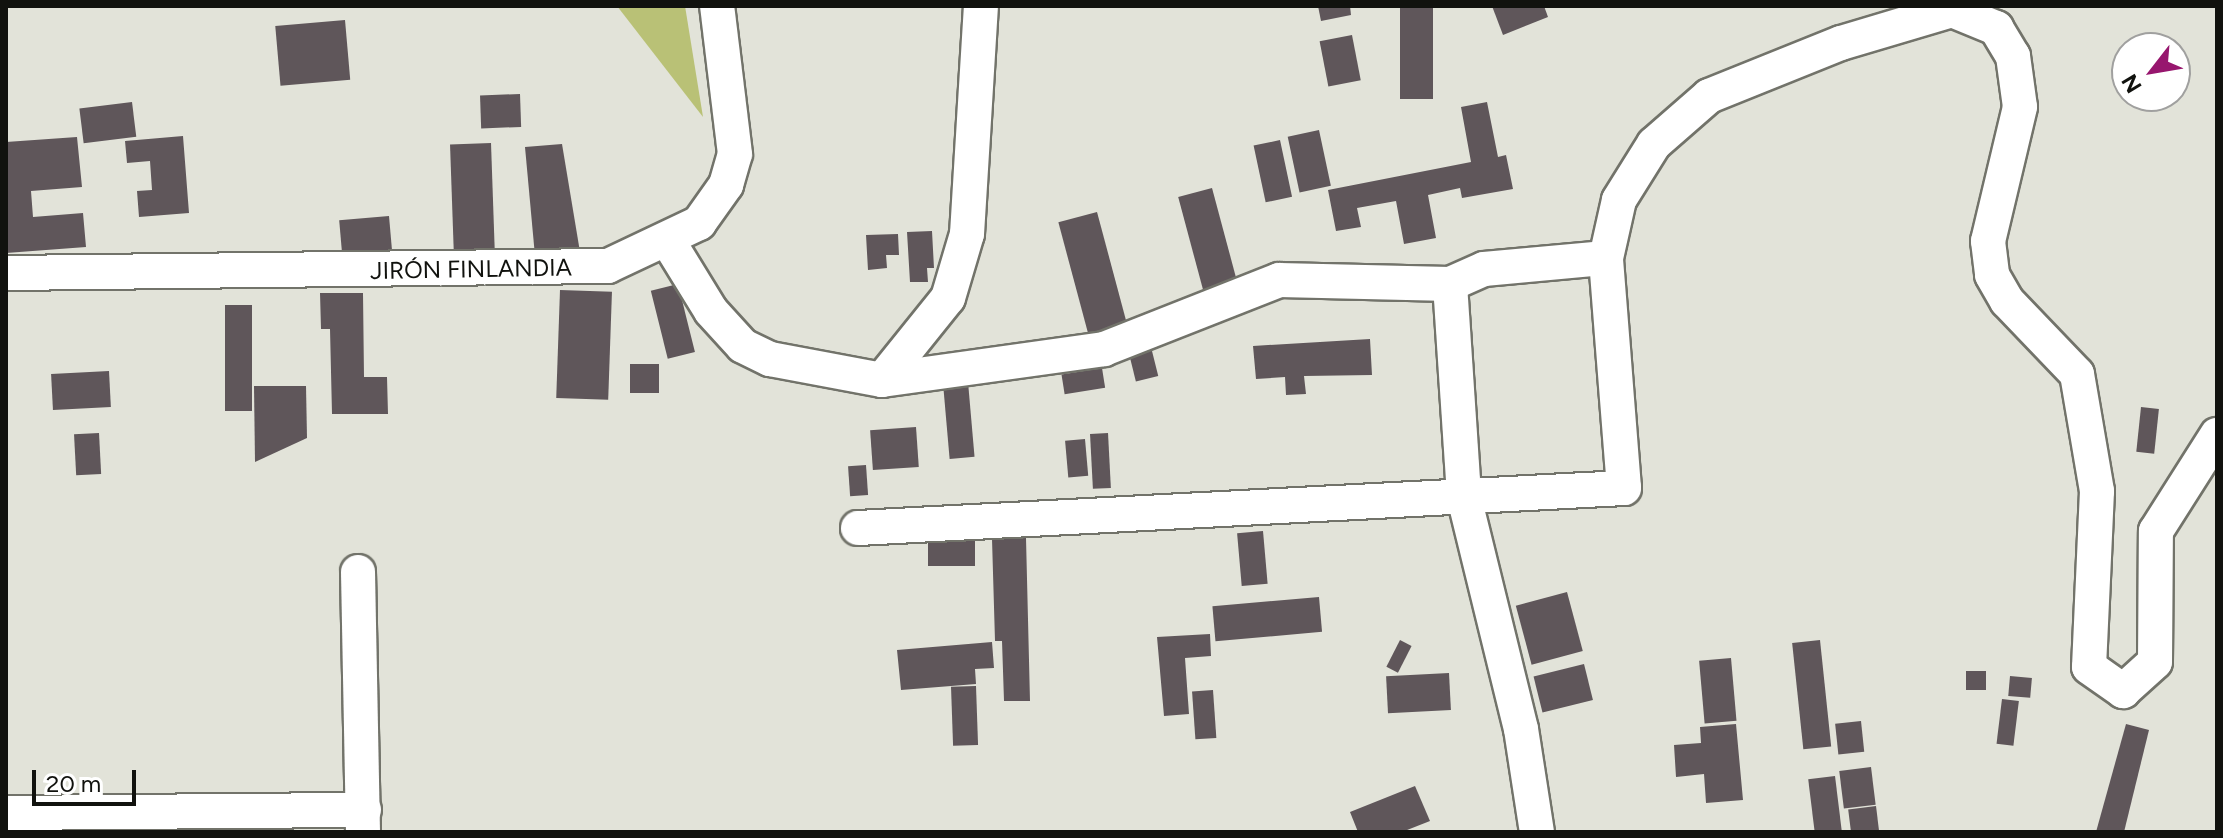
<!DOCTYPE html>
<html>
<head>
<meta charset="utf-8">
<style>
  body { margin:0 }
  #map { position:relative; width:2223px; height:838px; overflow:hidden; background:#e2e3d9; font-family:Figtree,sans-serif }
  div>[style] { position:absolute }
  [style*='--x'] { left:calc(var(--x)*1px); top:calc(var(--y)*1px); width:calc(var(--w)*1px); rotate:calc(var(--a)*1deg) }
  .green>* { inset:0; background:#b9c176 }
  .building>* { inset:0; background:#5f565a; transform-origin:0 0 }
  .roads { filter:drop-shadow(2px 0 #72736a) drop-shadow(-2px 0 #72736a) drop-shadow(0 2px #72736a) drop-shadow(0 -2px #72736a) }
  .street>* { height:34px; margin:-17px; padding:0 17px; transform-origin:17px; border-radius:17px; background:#fff }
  span { translate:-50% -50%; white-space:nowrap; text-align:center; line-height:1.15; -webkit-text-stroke:8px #fff; paint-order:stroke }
  .street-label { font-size:24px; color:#11120e }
  .frame { position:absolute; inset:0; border:8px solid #11120e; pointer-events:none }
  .north { position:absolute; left:2111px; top:32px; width:80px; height:80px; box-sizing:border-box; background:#fff; border:2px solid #a0a09f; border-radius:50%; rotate:239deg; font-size:22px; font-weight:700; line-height:32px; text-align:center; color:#11120e }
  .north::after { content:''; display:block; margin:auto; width:28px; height:36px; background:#97166e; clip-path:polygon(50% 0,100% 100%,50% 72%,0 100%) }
  .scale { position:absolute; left:32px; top:770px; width:104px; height:36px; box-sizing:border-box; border:4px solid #11120e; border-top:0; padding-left:10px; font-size:24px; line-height:28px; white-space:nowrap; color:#11120e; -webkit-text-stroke:6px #fff; paint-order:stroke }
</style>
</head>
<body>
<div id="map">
  <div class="green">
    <i style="clip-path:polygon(617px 6px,685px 6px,703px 117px)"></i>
  </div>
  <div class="building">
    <i style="clip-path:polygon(1318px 6px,1350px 6px,1351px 15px,1321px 21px)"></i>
    <i style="left:1400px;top:6px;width:33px;height:93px"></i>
    <i style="clip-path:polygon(1492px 6px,1544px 6px,1548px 17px,1503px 35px)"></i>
    <i style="left:345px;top:20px;width:60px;height:70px;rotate:85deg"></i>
    <i style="left:1352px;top:35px;width:46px;height:33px;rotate:79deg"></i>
    <i style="left:520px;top:94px;width:33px;height:40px;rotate:88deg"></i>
    <i style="left:132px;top:102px;width:35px;height:53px;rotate:83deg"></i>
    <i style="clip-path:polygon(1487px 102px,1498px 157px,1506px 155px,1513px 189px,1462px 198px,1460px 188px,1428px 195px,1436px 238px,1404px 244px,1396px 201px,1357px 208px,1361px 227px,1336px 231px,1328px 190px,1471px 162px,1461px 107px)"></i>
    <i style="left:1319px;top:130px;width:57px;height:32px;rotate:78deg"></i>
    <i style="clip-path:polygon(183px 136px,189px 213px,139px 217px,137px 191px,152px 190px,150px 161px,127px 163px,125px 141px)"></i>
    <i style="clip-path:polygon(77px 137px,82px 187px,31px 191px,33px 217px,83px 213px,86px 247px,6px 253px,6px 142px)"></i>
    <i style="left:1280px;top:140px;width:58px;height:27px;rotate:78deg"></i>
    <i style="left:491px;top:143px;width:107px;height:41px;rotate:88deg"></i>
    <i style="clip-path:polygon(562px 144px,580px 252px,535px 256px,525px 147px)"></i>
    <i style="left:1212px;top:188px;width:102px;height:35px;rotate:75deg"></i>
    <i style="left:1097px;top:212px;width:121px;height:40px;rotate:75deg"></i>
    <i style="left:389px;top:216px;width:37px;height:50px;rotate:85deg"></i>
    <i style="clip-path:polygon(932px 231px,934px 268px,927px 268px,928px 282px,910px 282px,907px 232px)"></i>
    <i style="clip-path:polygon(898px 234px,899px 255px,886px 255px,887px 268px,868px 270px,866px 235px)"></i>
    <i style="left:678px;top:284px;width:70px;height:28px;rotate:76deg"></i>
    <i style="left:560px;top:290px;width:52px;height:108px;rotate:2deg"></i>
    <i style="clip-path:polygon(320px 293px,363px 293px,364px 377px,387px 377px,388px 414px,332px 414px,330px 329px,321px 329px)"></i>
    <i style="left:225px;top:305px;width:27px;height:106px"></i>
    <i style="clip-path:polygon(1370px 339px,1372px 375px,1304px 376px,1306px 394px,1286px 395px,1285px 377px,1256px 379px,1253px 346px)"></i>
    <i style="left:1150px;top:343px;width:34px;height:23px;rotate:76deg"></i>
    <i style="left:630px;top:364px;width:29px;height:29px"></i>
    <i style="left:1102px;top:368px;width:20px;height:41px;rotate:81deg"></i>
    <i style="left:109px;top:371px;width:36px;height:58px;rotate:87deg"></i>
    <i style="left:968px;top:382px;width:75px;height:25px;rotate:85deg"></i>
    <i style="clip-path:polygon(254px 386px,306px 386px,307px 438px,255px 462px)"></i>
    <i style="left:2141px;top:407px;width:18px;height:45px;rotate:6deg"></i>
    <i style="left:916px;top:427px;width:40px;height:46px;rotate:86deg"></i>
    <i style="left:99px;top:433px;width:41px;height:25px;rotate:87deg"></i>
    <i style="left:1108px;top:433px;width:55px;height:18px;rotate:87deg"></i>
    <i style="left:1085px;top:439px;width:37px;height:20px;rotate:85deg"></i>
    <i style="left:866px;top:465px;width:30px;height:18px;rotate:86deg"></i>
    <i style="left:1263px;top:531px;width:53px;height:26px;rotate:85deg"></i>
    <i style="left:975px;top:538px;width:28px;height:47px;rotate:90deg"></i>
    <i style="clip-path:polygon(1026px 538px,1030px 701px,1004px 701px,1002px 641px,995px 641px,992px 539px)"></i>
    <i style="left:1567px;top:592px;width:61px;height:53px;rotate:75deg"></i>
    <i style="left:1319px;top:597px;width:35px;height:107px;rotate:85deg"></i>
    <i style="clip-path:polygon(1210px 634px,1211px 656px,1185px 658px,1189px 714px,1164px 716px,1157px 637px)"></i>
    <i style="left:1400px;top:640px;width:13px;height:30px;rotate:27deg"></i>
    <i style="left:1820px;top:640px;width:107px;height:28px;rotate:84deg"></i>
    <i style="clip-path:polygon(992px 642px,994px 668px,975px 669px,976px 684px,901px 690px,897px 650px)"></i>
    <i style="left:1731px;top:658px;width:63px;height:32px;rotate:85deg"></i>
    <i style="left:1584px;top:664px;width:37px;height:52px;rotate:76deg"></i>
    <i style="left:1966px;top:671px;width:20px;height:19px"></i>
    <i style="left:1449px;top:673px;width:37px;height:63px;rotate:87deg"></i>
    <i style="left:2010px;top:676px;width:22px;height:20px;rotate:5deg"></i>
    <i style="left:976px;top:686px;width:59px;height:25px;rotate:88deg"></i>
    <i style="left:1213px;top:690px;width:48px;height:21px;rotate:86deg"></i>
    <i style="left:2002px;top:699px;width:17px;height:45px;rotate:7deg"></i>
    <i style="left:1861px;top:721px;width:31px;height:26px;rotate:84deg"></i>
    <i style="clip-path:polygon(1736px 724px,1743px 800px,1706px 803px,1704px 774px,1676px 777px,1674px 745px,1701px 743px,1700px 727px)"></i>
    <i style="clip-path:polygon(2126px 724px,2149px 730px,2124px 832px,2096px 832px)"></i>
    <i style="left:1871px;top:767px;width:38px;height:32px;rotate:83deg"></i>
    <i style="left:1835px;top:776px;width:56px;height:27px;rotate:83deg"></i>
    <i style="clip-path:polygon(1415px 786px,1430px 821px,1402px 832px,1358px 832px,1350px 812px)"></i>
    <i style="left:1876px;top:806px;width:26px;height:28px;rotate:83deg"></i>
  </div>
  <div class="roads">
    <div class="street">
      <i style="--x:668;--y:241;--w:82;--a:58.4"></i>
      <i style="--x:711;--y:311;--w:47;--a:47.6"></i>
      <i style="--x:743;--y:346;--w:30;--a:26"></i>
      <i style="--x:770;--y:359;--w:114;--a:10.6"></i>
      <i style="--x:882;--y:380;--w:224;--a:-7.9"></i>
      <i style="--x:1104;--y:349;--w:188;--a:-21.5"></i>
      <i style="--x:1279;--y:280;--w:171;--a:1.3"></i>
      <i style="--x:1450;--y:284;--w:37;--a:-24"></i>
      <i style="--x:1484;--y:269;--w:122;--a:-5.2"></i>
      <i style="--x:6;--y:273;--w:602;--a:-0.67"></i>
      <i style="--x:608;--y:266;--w:101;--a:-25.3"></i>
      <i style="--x:699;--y:223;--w:47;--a:-54.6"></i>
      <i style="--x:726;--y:185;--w:32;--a:-74"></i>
      <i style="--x:735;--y:154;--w:149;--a:-96.9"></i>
      <i style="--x:1450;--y:284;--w:213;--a:86.2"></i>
      <i style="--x:1464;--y:497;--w:239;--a:76.2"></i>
      <i style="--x:1521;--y:729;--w:104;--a:81.2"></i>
      <i style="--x:882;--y:380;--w:105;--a:-51.2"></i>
      <i style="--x:948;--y:298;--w:67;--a:-73.5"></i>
      <i style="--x:967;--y:234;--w:228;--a:-86.5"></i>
      <i style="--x:858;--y:528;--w:767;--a:-2.99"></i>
      <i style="--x:1624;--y:488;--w:231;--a:-94.5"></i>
      <i style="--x:1606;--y:258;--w:59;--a:-77.4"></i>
      <i style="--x:1619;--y:200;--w:66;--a:-58"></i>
      <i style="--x:1654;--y:144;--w:73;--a:-41.1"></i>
      <i style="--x:1709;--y:96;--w:142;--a:-21.9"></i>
      <i style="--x:1841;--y:43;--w:116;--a:-16.6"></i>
      <i style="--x:1952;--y:10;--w:48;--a:22.2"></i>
      <i style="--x:1996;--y:28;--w:33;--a:59"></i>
      <i style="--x:2013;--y:56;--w:51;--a:82.2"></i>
      <i style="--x:2020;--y:107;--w:138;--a:103.4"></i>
      <i style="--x:1988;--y:241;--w:34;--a:83"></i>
      <i style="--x:1992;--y:275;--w:30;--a:60"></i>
      <i style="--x:2007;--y:301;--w:101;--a:46.2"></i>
      <i style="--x:2077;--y:374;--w:119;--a:80.3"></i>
      <i style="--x:2097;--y:491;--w:176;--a:92.6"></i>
      <i style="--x:2089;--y:667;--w:42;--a:35.2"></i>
      <i style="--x:2123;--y:691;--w:43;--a:-42.2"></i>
      <i style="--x:2155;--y:662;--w:131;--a:-89.6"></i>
      <i style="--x:2156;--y:531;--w:114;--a:-57.6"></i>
      <i style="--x:358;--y:572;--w:260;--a:88.9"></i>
      <i style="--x:6;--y:813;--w:358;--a:-0.5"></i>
    </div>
  </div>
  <div class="street-label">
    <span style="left:471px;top:269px;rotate:-1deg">JIRÓN FINLANDIA</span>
  </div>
  <div class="frame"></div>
  <div class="north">N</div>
  <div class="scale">20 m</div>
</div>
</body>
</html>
